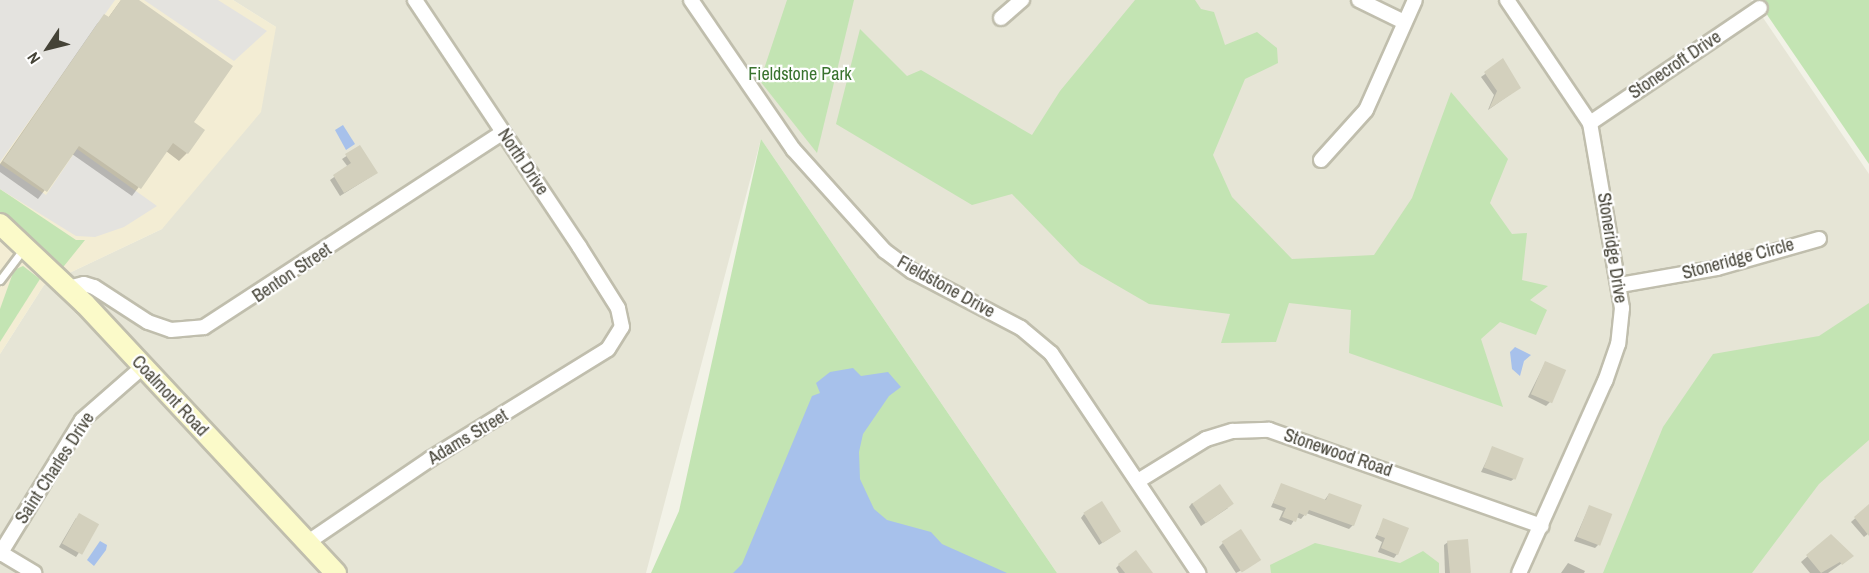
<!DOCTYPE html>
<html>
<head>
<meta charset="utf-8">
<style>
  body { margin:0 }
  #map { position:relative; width:1869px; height:573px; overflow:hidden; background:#f2f2e7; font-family:"Archivo Narrow",sans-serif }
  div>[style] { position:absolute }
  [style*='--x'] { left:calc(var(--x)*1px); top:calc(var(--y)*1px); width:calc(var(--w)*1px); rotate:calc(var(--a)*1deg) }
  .residential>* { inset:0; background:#e6e5d6 }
  .commercial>* { inset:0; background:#f3edd4 }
  .green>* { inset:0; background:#c3e4b3 }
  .parking>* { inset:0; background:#e4e3df }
  .water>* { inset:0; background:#a7c1eb }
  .shadow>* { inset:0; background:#0003 }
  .building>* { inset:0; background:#d3d0bd; transform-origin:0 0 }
  .roads { filter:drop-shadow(2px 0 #c0bead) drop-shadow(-2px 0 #c0bead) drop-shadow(0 2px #c0bead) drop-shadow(0 -2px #c0bead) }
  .lane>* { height:7px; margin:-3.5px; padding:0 3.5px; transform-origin:3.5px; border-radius:3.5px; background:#fff }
  .street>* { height:14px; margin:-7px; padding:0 7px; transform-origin:7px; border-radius:7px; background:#fff }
  .secondary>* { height:20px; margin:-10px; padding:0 10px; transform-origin:10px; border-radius:10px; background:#fbfac9 }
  span { translate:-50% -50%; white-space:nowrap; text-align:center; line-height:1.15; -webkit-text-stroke:4.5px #fff; paint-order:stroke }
  .street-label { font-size:18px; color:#454337 }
  .park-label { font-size:18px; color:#39732e }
  .north { position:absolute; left:18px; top:18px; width:60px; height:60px; -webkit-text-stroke:4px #fff; paint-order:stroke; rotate:235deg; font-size:16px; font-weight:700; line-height:24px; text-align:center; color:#454337 }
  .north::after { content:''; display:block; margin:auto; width:21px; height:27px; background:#454337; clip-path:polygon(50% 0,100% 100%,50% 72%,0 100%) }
</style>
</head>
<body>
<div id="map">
  <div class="residential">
    <i style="clip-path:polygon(233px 0,1751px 0,1869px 174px,1869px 573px,1057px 573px,761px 139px,646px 573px,0 573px,0 354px,44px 285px,162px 229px,276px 27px)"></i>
  </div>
  <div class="commercial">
    <i style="clip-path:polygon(0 0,233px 0,276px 27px,261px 112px,162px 229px,44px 285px,0 354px)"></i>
  </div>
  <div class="green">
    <i style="clip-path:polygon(787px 0,854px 0,817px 153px,760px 81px)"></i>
    <i style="clip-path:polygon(1135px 0,1195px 0,1201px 9px,1214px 12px,1225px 45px,1257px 32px,1277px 48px,1278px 63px,1245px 79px,1213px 155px,1232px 197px,1292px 259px,1374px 255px,1412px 198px,1451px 92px,1508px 159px,1490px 203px,1512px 234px,1527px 233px,1522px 280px,1548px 286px,1530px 300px,1547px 310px,1536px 335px,1500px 322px,1481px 339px,1503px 407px,1349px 353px,1351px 310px,1289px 303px,1276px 342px,1221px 343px,1230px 314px,1149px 304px,1080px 264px,1012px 194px,972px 205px,836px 124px,860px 29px,907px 76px,921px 70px,1032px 135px,1060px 91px)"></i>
    <i style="clip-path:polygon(1757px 0,1869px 0,1869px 164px)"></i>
    <i style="clip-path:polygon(761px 139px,1057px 573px,651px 573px,679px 511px)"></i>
    <i style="clip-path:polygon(0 189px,76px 240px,85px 240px,60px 271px,0 212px)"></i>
    <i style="clip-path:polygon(23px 266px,40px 279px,0 342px,0 309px,14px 270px)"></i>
    <i style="clip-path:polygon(1869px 303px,1869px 440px,1819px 484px,1752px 573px,1603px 573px,1663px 427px,1713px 354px,1819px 336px)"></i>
    <i style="clip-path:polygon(1315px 543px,1400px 563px,1423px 551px,1439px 563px,1439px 573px,1271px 573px,1270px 565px)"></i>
  </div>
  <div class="parking">
    <i style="clip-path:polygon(0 0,115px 0,0 162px)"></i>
    <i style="clip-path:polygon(144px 0,218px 0,267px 31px,234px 61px)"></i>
    <i style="clip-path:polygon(77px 149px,157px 206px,124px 227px,95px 237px,76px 236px,0 189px,0 164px,46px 195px)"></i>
  </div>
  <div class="water">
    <i style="clip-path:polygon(343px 125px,355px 144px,346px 150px,335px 130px)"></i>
    <i style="clip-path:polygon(1515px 347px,1531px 355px,1524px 361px,1520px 376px,1512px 369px,1510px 352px)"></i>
    <i style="clip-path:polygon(853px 368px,861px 376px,888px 372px,901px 387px,889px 396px,863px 434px,859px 452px,860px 479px,874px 509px,887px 520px,931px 532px,942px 544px,1007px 573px,733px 573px,742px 564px,812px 396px,820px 393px,816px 383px,830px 372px)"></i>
    <i style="clip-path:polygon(100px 541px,107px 545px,106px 550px,94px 566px,87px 560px)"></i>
  </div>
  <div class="shadow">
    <i style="clip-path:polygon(121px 0,137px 0,192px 123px,187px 153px,179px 161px,166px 151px,132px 196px,72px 154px,38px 199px,0 172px,0 164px,97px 24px,105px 16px,108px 18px)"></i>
    <i style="clip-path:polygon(1503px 61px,1515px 91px,1488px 110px,1494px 95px,1481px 77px)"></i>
    <i style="clip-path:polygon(360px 147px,372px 176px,340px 196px,330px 180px,348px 167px,342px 159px)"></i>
    <i style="clip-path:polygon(1545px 363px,1550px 402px,1546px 406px,1528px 397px)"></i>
    <i style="clip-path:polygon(1493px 448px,1515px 478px,1511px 481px,1481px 472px)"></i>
    <i style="clip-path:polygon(1282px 484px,1324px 501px,1329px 494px,1353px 525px,1349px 529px,1306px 513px,1301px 519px,1296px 517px,1291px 525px,1279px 520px,1283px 511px,1271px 507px)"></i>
    <i style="clip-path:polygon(1192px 503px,1228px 508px,1201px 526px,1189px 507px)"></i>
    <i style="clip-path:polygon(1869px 506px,1869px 533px,1864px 537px,1851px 522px)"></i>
    <i style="clip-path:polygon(1589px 507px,1598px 545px,1595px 548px,1574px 541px)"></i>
    <i style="clip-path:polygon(1084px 514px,1116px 534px,1099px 545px,1081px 518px)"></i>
    <i style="clip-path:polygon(76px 518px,97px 525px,76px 557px,59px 547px)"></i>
    <i style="clip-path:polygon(1384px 520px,1397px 554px,1394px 558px,1378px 552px,1382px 542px,1375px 538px)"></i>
    <i style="clip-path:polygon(1831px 536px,1852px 556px,1828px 573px,1810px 573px,1801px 562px)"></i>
    <i style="clip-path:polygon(1448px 542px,1470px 573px,1445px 573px,1444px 545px)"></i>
    <i style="clip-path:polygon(1223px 543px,1255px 563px,1236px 573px,1219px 547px)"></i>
    <i style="clip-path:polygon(1568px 563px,1585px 571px,1584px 573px,1561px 573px)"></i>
    <i style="clip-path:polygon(1119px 565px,1151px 573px,1119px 573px,1116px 568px)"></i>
  </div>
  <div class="building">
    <i style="clip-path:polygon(121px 0,139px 0,233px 66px,194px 122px,205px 130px,188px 154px,173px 143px,141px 189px,79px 146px,47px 192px,3px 161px,104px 14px,109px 17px)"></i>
    <i style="clip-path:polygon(1503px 58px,1521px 88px,1489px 109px,1497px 91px,1484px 72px)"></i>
    <i style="clip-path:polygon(360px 145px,378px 173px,344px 193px,333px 175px,351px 163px,345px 154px)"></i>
    <i style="left:1545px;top:361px;width:23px;height:36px;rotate:23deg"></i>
    <i style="left:1492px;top:446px;width:34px;height:23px;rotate:21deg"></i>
    <i style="clip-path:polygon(1281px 483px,1326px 500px,1329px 493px,1362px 505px,1354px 526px,1309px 510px,1306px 516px,1299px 513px,1296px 522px,1282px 517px,1286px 508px,1273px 503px)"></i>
    <i style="left:1220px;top:484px;width:24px;height:34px;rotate:55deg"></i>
    <i style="left:1102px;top:501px;width:36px;height:22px;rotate:58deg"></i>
    <i style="clip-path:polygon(1869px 504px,1869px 536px,1854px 517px)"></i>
    <i style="left:1589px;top:505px;width:25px;height:34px;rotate:21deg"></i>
    <i style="left:79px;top:513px;width:23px;height:35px;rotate:29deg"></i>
    <i style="clip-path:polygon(1383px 518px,1409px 528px,1398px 555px,1381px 548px,1385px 538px,1377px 535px)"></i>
    <i style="left:1241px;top:529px;width:37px;height:23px;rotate:57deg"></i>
    <i style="clip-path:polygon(1831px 534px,1854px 556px,1842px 565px,1840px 562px,1821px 573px,1806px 555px)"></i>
    <i style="left:1468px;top:539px;width:34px;height:21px;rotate:85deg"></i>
    <i style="clip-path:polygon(1136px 550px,1153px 573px,1125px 573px,1118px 564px)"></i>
  </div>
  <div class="roads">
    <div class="lane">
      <i style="--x:0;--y:280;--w:40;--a:-53"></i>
    </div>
    <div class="street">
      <i style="--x:691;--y:0;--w:181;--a:55.6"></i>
      <i style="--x:793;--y:149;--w:137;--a:48"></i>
      <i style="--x:885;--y:251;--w:34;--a:37"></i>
      <i style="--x:912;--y:271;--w:123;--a:27.6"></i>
      <i style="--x:1021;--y:328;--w:39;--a:40"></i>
      <i style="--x:1051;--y:353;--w:265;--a:56.2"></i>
      <i style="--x:1359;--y:0;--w:48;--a:26"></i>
      <i style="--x:1507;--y:0;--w:148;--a:56"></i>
      <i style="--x:1590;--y:123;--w:188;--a:80.2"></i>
      <i style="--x:1622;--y:308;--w:36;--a:96"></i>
      <i style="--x:1618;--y:344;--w:39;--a:109"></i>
      <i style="--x:1605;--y:381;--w:210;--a:114.1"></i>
      <i style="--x:1001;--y:18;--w:28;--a:-41"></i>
      <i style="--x:1590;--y:123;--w:205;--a:-34.1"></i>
      <i style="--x:1321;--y:160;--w:67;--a:-48"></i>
      <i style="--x:1366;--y:110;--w:120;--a:-66"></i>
      <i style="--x:1620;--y:285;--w:98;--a:-9.9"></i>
      <i style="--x:1717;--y:268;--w:106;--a:-15.9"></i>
      <i style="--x:68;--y:288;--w:16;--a:-14"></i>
      <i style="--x:84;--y:284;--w:10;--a:17"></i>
      <i style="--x:94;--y:287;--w:64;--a:32.9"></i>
      <i style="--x:148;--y:322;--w:24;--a:19"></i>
      <i style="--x:171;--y:330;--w:33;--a:-5"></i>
      <i style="--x:204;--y:327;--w:356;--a:-33.1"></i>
      <i style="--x:1138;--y:481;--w:80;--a:-31.7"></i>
      <i style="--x:1206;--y:439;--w:28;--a:-17"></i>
      <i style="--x:1233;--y:431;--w:36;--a:-2"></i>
      <i style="--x:1269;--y:430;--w:289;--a:19.4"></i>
      <i style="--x:308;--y:542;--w:148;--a:-34.2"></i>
      <i style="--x:430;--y:459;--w:209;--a:-31.7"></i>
      <i style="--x:608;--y:349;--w:26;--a:-58"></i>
      <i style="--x:622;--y:327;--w:19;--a:-102"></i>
      <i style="--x:618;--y:308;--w:73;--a:-122.2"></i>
      <i style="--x:579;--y:246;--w:296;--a:-123.7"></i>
      <i style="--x:1;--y:553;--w:39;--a:31"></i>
      <i style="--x:0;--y:554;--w:157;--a:-58.5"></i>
      <i style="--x:82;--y:420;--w:82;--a:-41.1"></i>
    </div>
    <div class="secondary">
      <i style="--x:0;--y:224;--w:117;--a:43.3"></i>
      <i style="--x:85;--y:304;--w:368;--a:47"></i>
    </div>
  </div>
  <div class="street-label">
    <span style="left:1675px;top:65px;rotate:-34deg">Stonecroft Drive</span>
    <span style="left:523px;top:162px;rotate:56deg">North Drive</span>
    <span style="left:1612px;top:248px;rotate:81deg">Stoneridge Drive</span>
    <span style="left:1738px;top:259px;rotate:-15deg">Stoneridge Circle</span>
    <span style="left:292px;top:273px;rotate:-34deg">Benton Street</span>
    <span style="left:946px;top:287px;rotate:29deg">Fieldstone Drive</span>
    <span style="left:170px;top:396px;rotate:47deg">Coalmont Road</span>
    <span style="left:468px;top:437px;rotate:-31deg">Adams Street</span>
    <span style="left:1338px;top:453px;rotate:19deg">Stonewood Road</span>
    <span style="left:55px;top:468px;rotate:-57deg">Saint Charles Drive</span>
  </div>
  <div class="park-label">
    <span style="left:800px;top:74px">Fieldstone Park</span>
  </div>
  <div class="north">N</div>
</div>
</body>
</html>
